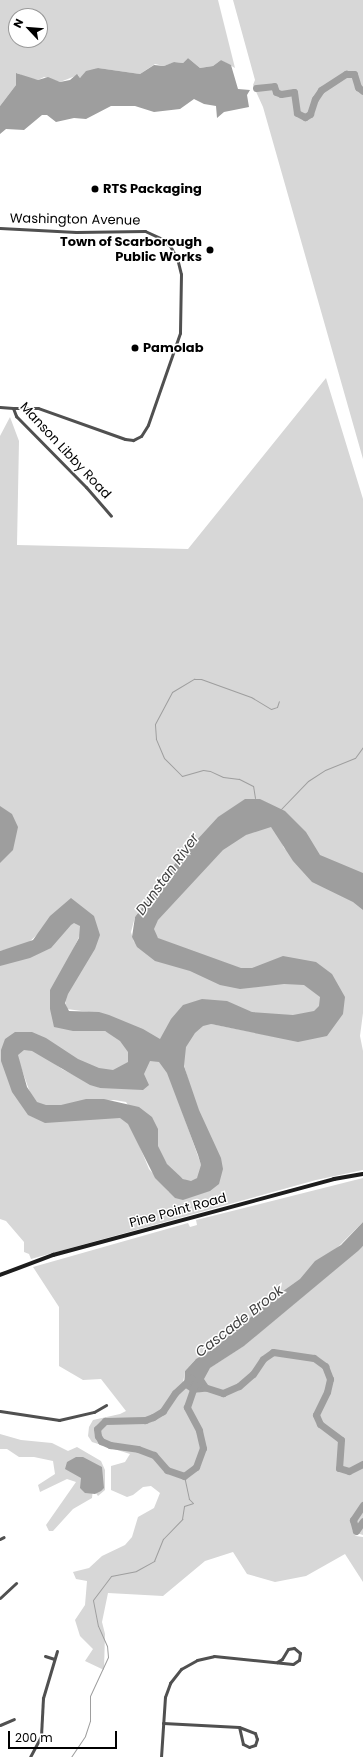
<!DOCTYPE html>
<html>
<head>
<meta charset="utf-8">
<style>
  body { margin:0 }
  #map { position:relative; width:363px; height:1757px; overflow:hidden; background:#fff; font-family:Poppins,sans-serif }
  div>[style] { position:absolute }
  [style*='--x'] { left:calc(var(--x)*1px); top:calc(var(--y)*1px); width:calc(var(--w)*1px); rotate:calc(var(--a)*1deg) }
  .green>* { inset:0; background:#d7d7d7 }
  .water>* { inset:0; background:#9e9e9e }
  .stream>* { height:1px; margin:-0.5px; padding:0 0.5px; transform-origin:0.5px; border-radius:0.5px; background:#9e9e9e }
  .river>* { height:7px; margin:-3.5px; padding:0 3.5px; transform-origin:3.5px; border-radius:3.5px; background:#9e9e9e }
  .street>* { height:3px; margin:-1.5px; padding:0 1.5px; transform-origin:1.5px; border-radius:1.5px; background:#505050 }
  .secondary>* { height:4px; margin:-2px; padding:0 2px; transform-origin:2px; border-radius:2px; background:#1d1d1d }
  .dots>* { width:11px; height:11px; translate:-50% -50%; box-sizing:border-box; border:2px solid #fff; border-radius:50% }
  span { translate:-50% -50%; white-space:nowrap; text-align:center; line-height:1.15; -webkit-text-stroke:3px #fff; paint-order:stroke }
  .poi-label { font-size:13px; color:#000; font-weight:700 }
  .left { translate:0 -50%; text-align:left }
  .right { translate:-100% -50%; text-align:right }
  .street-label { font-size:13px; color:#000 }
  .water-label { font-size:14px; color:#3f3f3f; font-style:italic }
  .north { position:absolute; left:8px; top:8px; width:40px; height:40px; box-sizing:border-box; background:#fff; border:1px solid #999; border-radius:50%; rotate:296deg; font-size:11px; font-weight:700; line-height:16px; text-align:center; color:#000 }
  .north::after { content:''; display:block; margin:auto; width:14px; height:18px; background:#000; clip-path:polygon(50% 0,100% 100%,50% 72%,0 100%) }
  .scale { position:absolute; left:8px; top:1731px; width:109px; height:18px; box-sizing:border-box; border:2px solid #000; border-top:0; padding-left:5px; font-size:12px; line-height:14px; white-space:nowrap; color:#000; -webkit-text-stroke:3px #fff; paint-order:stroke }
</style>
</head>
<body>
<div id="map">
  <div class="green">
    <i style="clip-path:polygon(evenodd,0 0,218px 0,235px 68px,221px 60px,213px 66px,200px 68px,188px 58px,183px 63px,175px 62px,164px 66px,155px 64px,140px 74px,98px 68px,80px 78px,78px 75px,60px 82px,44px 77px,38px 80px,28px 78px,17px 73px,16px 85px,0 106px,0 0,16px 16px,40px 16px,40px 40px,16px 40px,16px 16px)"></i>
    <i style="clip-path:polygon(233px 0,363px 0,363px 459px,263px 107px,253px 85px,255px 80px)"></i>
    <i style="clip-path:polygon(326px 378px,363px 499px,363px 876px,318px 857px,282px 810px,159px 885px,135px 917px,131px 932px,134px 942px,261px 986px,298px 976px,321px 996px,320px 1012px,303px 1015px,269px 1016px,234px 1008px,162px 1042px,96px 1013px,67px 1009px,65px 1000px,90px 913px,41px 931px,27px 944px,0 951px,0 861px,2px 860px,0 808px,0 436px,10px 417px,19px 441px,17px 545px,188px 549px)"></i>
    <i style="clip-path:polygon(267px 825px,276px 829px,284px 848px,363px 908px,363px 1013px,360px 1036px,363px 1051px,363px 1170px,316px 1180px,31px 1259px,29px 1254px,24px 1252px,24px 1242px,6px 1221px,0 1219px,0 964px,77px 919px,82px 931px,50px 996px,51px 1004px,117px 1037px,138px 1060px,107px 1074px,18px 1033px,18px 1100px,94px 1116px,121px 1117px,130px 1123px,149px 1169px,169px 1192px,205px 1192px,193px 1097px,182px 1058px,186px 1045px,201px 1022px,272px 1036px,342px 996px,253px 968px,241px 969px,160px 940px,155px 935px,152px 929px,162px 913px,230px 842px)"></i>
    <i style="clip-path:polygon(20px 1049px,37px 1051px,62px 1069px,100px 1088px,112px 1088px,150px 1060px,161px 1061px,168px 1072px,204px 1173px,190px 1183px,172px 1172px,126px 1102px,114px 1100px,83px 1102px,49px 1108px,33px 1101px,17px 1056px)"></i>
    <i style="clip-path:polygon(363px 1178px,363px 1222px,338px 1247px,317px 1263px,299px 1283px,267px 1305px,208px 1357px,195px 1360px,185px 1371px,183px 1383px,193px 1393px,212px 1390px,204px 1382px,202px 1373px,245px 1345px,363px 1246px,363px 1535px,353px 1532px,356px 1536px,363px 1537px,363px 1582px,345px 1554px,306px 1576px,275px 1582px,247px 1574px,233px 1552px,205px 1561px,163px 1596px,108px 1593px,102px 1622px,105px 1634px,104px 1670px,85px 1661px,93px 1649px,80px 1636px,75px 1620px,85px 1605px,87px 1581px,76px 1579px,73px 1572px,89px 1568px,102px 1556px,125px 1545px,132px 1537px,138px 1517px,154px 1508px,160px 1493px,151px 1486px,143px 1487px,133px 1495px,127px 1497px,111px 1490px,111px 1466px,125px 1462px,130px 1454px,92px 1442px,88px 1436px,89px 1427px,93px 1420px,120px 1414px,126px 1411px,101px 1379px,83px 1380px,59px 1366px,59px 1307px,33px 1267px,188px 1223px,190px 1227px,197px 1225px,196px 1220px)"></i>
    <i style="clip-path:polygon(0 1434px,21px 1440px,52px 1443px,68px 1451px,77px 1447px,101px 1461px,105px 1470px,105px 1490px,98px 1496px,93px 1489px,92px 1498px,73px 1509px,53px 1531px,49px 1531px,46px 1525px,76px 1482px,67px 1479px,40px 1492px,38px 1485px,55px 1474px,53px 1461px,34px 1457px,19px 1457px,7px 1449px,0 1449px)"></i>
  </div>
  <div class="water">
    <i style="clip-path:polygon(188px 58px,200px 68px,213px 66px,221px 60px,231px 65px,238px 89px,250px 90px,247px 95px,249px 107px,224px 112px,217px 118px,216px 106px,204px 104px,194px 99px,180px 109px,154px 112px,135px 106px,111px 106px,86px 119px,74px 118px,56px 122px,47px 115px,42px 115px,24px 130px,6px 129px,0 134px,0 106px,16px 85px,16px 73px,38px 80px,48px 77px,60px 82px,70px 80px,77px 74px,80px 78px,86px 71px,98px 68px,140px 74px,154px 65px,164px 66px,174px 62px,183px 63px)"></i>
    <i style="clip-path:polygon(evenodd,245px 799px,260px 799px,285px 811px,306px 832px,320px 855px,363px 873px,363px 910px,353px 902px,312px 882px,293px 861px,271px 827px,246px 835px,223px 850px,158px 920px,154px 929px,158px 938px,241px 968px,252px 968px,283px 956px,316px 962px,332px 974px,345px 997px,343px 1014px,327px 1036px,298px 1042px,211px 1024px,203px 1026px,195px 1033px,186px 1047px,184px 1066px,199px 1110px,221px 1158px,223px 1169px,219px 1184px,210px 1191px,183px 1200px,175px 1198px,155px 1178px,128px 1124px,120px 1118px,45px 1123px,28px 1115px,12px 1092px,1px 1061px,1px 1050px,5px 1039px,15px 1032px,32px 1032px,46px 1038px,78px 1059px,99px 1068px,113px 1070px,128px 1062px,128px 1052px,120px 1041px,105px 1031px,73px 1031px,54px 1027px,50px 1009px,50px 990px,79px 938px,80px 926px,74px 923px,71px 925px,51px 948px,30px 958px,0 966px,0 951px,33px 940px,50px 916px,71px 898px,94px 916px,100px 935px,95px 949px,68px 994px,65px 1003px,69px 1011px,99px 1012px,109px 1015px,143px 1029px,160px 1039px,171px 1019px,183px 1005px,202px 999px,227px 1001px,252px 1012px,293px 1015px,314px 1011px,319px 1006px,320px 997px,304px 985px,284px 984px,240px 989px,220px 985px,190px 971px,155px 961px,137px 947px,132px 937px,135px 917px,173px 866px,218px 817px,245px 799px,24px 1050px,32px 1051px,90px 1085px,100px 1088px,143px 1090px,149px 1085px,144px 1074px,150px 1061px,159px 1062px,167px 1073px,198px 1155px,201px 1165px,197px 1178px,191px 1181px,183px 1179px,167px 1164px,158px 1146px,158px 1129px,152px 1117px,139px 1107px,104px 1099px,86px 1099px,61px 1105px,46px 1105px,37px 1102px,27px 1087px,18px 1055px,24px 1050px)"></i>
    <i style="clip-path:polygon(0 806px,12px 814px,18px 827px,13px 850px,0 863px)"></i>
    <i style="clip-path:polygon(363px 1222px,363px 1246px,358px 1251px,244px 1346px,210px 1368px,204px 1379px,212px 1391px,193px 1393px,184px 1387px,185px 1371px,196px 1359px,215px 1348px,272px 1299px,300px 1279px,315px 1261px,341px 1245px)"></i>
    <i style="clip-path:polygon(76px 1457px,83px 1457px,102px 1467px,104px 1488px,101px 1491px,95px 1494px,85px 1493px,80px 1488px,81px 1478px,65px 1469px,67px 1462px)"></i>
  </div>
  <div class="stream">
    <i style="--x:255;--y:798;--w:12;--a:-99"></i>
    <i style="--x:253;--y:786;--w:16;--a:-153"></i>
    <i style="--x:239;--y:779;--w:16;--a:-173"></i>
    <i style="--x:223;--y:777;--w:14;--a:-155"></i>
    <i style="--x:210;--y:771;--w:7;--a:-172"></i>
    <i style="--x:203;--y:770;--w:22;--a:164"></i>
    <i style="--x:182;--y:776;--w:25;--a:-135"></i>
    <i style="--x:164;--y:758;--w:21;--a:-113"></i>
    <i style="--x:156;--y:739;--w:15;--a:-94"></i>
    <i style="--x:155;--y:724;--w:36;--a:-62"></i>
    <i style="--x:172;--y:692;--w:26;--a:-31"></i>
    <i style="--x:194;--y:679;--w:7;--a:0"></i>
    <i style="--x:201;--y:679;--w:53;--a:19.8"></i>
    <i style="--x:251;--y:697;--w:23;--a:31"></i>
    <i style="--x:271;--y:709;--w:6;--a:-18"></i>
    <i style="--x:277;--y:707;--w:6;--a:-72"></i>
    <i style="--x:281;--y:809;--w:39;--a:-46"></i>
    <i style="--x:308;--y:781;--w:20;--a:-33"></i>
    <i style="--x:325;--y:770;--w:32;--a:-22"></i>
    <i style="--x:355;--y:758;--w:14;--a:-54"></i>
    <i style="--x:71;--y:1757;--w:25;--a:-56"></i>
    <i style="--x:85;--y:1736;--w:16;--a:-72"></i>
    <i style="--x:90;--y:1721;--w:25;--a:-90"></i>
    <i style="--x:90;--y:1696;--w:43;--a:-65.2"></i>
    <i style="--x:108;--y:1657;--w:11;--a:-95"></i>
    <i style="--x:107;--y:1646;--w:22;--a:-114"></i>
    <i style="--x:98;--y:1626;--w:26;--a:-101"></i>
    <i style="--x:93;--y:1600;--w:30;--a:-53"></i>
    <i style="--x:111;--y:1576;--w:25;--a:-11"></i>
    <i style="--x:136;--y:1571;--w:21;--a:-29"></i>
    <i style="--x:154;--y:1561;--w:24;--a:-68"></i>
    <i style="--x:163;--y:1539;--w:28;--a:-46"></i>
    <i style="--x:182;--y:1519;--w:13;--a:-81"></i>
    <i style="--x:184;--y:1506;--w:9;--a:-18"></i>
    <i style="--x:193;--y:1503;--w:6;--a:-135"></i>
    <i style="--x:189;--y:1499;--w:24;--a:-102"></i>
  </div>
  <div class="river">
    <i style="--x:256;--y:88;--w:18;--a:-6"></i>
    <i style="--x:274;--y:86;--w:6;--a:72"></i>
    <i style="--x:276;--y:92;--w:5;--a:22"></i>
    <i style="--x:281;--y:94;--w:13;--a:-9"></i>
    <i style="--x:294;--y:92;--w:21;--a:82"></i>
    <i style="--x:297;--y:113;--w:9;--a:27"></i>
    <i style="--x:305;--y:117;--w:6;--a:-31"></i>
    <i style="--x:310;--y:114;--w:16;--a:-72"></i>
    <i style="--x:315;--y:99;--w:11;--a:-56"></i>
    <i style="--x:321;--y:90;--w:30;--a:-33"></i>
    <i style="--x:346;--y:74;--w:8;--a:0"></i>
    <i style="--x:354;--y:74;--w:14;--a:73"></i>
    <i style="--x:358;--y:87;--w:6;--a:39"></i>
    <i style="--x:191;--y:1378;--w:22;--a:137"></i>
    <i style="--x:175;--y:1393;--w:22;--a:124"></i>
    <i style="--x:163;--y:1411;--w:12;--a:149"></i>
    <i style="--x:153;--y:1417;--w:9;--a:159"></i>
    <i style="--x:145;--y:1420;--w:40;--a:178.6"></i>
    <i style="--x:105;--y:1421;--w:11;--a:135"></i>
    <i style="--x:97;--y:1429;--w:7;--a:82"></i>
    <i style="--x:98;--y:1436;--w:6;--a:59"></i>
    <i style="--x:101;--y:1441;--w:10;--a:24"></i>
    <i style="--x:110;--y:1445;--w:28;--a:8"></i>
    <i style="--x:138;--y:1449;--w:17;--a:21"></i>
    <i style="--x:154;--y:1455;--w:20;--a:49"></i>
    <i style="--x:167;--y:1470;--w:18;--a:19"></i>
    <i style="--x:184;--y:1476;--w:15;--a:-37"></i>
    <i style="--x:196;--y:1467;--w:20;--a:-70"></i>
    <i style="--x:203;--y:1448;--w:18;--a:-103"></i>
    <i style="--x:199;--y:1430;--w:26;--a:-118"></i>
    <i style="--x:187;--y:1407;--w:24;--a:-71"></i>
    <i style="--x:204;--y:1387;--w:20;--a:18"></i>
    <i style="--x:223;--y:1393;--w:17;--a:-24"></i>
    <i style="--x:239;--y:1386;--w:18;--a:-41"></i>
    <i style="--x:253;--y:1374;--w:18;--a:-56"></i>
    <i style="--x:263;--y:1359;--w:12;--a:-35"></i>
    <i style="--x:273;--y:1352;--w:41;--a:8.3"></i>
    <i style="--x:314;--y:1358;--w:14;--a:36"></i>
    <i style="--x:325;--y:1366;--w:14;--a:69"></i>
    <i style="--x:330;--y:1379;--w:13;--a:103"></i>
    <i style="--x:327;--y:1392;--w:25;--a:116"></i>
    <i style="--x:316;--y:1415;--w:10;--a:66"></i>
    <i style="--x:320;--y:1424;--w:26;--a:37"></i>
    <i style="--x:341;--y:1440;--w:28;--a:94"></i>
    <i style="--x:339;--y:1468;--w:10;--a:17"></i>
    <i style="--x:349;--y:1471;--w:16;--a:-27"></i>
    <i style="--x:363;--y:1505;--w:18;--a:124"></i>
    <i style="--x:353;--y:1520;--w:11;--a:75"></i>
    <i style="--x:356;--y:1531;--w:12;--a:-55"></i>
  </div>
  <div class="street">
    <i style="--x:0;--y:228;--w:76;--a:3"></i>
    <i style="--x:76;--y:232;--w:69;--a:-0.8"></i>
    <i style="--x:145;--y:231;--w:17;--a:25"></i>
    <i style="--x:160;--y:238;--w:13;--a:39"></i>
    <i style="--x:170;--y:246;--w:14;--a:60"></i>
    <i style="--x:177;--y:258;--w:16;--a:76"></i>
    <i style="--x:181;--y:274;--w:59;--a:91"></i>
    <i style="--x:180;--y:333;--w:97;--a:109.2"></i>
    <i style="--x:148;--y:425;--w:13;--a:122"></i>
    <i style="--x:141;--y:436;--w:9;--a:153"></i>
    <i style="--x:133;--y:440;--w:8;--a:-173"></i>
    <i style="--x:125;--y:439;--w:92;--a:-160.4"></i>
    <i style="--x:38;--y:408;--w:25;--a:180"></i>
    <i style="--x:0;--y:407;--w:13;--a:4"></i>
    <i style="--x:13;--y:408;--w:9;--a:69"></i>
    <i style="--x:16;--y:416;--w:100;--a:45.4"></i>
    <i style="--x:86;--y:487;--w:38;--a:49"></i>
    <i style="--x:0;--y:1411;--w:60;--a:8.7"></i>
    <i style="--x:59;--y:1420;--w:36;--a:-13"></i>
    <i style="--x:94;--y:1412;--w:14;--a:-30"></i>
    <i style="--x:0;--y:1539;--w:4;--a:-27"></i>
    <i style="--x:0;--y:1598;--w:22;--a:-43"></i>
    <i style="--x:45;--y:1656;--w:9;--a:18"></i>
    <i style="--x:163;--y:1723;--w:76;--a:3"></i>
    <i style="--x:0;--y:1725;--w:15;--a:-23"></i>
    <i style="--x:239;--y:1727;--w:17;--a:21"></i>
    <i style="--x:255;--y:1733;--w:6;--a:72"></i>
    <i style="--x:257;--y:1739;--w:6;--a:108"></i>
    <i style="--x:255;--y:1745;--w:6;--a:162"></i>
    <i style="--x:249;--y:1747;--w:7;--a:-153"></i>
    <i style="--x:243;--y:1744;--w:17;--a:-103"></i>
    <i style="--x:30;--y:1757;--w:24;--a:-62"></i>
    <i style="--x:41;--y:1736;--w:38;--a:-87"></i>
    <i style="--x:43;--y:1698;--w:49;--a:-73.4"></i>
    <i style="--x:161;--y:1757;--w:60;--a:-86.2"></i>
    <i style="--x:165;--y:1697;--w:15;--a:-70"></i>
    <i style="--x:170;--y:1683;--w:18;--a:-52"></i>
    <i style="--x:181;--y:1669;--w:18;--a:-29"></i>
    <i style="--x:197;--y:1660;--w:17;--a:-13"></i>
    <i style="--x:214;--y:1656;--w:79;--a:5.8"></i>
    <i style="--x:293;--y:1664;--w:7;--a:-34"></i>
    <i style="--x:299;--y:1660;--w:7;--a:-82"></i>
    <i style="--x:300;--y:1653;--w:8;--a:-140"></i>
    <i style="--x:294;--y:1648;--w:6;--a:171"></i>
    <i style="--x:288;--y:1649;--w:12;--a:121"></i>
    <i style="--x:282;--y:1659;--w:6;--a:149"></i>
  </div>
  <div class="secondary">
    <i style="--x:0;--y:1275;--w:57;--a:-20.7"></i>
    <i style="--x:53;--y:1255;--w:291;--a:-15.1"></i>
    <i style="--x:334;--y:1179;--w:29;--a:-10"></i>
  </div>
  <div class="dots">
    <i style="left:95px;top:189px;background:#000"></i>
    <i style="left:210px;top:250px;background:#000"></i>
    <i style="left:135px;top:348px;background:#000"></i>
  </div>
  <div class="poi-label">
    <span class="left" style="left:103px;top:189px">RTS Packaging</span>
    <span class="right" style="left:202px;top:250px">Town of Scarborough<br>Public Works</span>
    <span class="left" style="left:143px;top:348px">Pamolab</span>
  </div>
  <div class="street-label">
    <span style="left:75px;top:220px;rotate:1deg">Washington Avenue</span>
    <span style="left:65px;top:451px;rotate:47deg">Manson Libby Road</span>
    <span style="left:178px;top:1211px;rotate:-15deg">Pine Point Road</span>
  </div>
  <div class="water-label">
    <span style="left:167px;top:874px;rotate:-54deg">Dunstan River</span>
    <span style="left:239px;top:1321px;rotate:-38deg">Cascade Brook</span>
  </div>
  <div class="north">N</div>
  <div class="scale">200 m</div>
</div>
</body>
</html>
